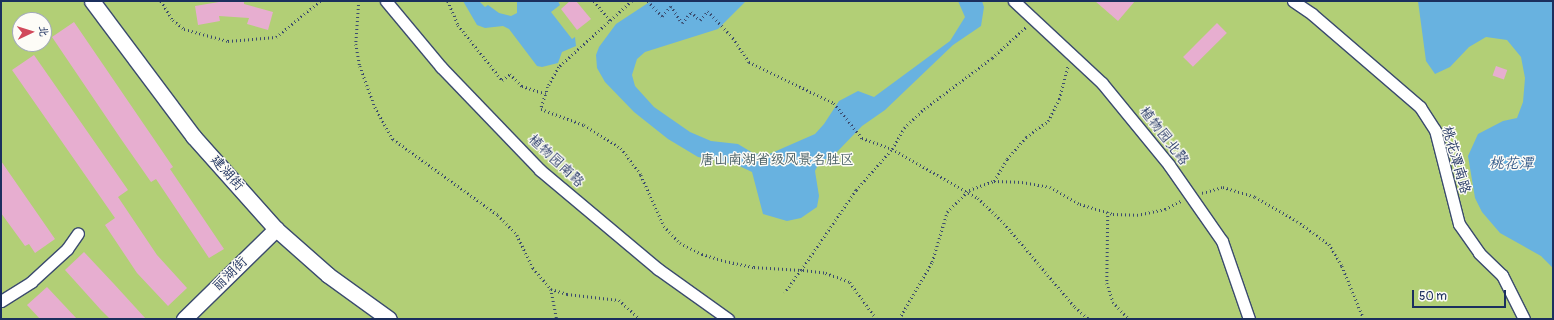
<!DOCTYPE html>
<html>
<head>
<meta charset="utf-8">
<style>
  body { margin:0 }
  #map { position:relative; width:1554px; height:320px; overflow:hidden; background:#f0e7cc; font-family:Pangolin,"LXGW WenKai TC",sans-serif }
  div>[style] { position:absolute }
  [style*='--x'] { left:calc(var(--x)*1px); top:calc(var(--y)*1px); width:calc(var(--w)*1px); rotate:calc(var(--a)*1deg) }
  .green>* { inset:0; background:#b2cf76 }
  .water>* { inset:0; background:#68b2e0 }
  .building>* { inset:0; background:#e7aed0; transform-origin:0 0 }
  .path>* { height:2.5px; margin-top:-1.25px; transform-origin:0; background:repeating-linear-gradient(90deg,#3b4b6e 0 1px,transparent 0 4px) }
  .roads { filter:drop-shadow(1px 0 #3b4b6e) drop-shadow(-1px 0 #3b4b6e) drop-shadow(0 1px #3b4b6e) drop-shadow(0 -1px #3b4b6e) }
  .street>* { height:11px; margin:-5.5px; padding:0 5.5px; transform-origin:5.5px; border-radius:5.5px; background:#fff }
  .secondary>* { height:15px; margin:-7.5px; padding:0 7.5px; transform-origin:7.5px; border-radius:7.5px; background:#fff }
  span { translate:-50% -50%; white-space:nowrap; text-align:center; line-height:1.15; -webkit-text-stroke:3px #fdfcf7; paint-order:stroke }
  .street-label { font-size:14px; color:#1b2f5e }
  .park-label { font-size:14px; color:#485f65 }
  .water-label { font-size:15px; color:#365d8c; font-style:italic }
  .frame { position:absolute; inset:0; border:2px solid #1b2f5e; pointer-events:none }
  .north { position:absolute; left:12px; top:12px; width:40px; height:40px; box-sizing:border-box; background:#fdfcf7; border:1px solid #a3aaba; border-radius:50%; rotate:86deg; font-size:11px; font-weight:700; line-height:16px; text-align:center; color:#1b2f5e }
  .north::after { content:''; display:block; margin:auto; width:14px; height:18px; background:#d1495b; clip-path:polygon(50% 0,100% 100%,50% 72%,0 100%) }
  .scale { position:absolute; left:1412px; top:290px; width:94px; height:18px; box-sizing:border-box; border:2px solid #1b2f5e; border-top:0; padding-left:5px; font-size:12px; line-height:14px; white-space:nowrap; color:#1b2f5e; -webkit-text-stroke:3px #fdfcf7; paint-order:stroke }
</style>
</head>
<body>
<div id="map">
  <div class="green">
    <i style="clip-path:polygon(evenodd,1px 1px,1553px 1px,1553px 319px,1px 319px,1px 1px,20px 20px,44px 20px,44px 44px,20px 44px,20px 20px)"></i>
  </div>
  <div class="water">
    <i style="clip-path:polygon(463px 1px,479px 1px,485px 7px,488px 5px,499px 13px,511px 16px,517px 13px,517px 1px,558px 1px,560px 5px,551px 12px,572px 39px,575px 37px,576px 46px,562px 52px,558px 63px,542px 67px,537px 66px,509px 29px,503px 26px,485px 28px,477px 25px)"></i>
    <i style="clip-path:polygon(651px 1px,746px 1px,718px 29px,645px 52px,637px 59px,632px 75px,635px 86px,654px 107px,690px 132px,711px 141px,738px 144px,753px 153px,767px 155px,815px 134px,824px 124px,839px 101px,858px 91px,874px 97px,950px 41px,965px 17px,958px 1px,982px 1px,984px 7px,981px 26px,953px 45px,885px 110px,862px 126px,835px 154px,819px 163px,815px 171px,819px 196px,817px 207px,801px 218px,787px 221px,763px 214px,752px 172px,737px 165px,698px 157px,668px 139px,634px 112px,605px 82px,597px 68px,596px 55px,599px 47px,616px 24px)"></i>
    <i style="clip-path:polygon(1418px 1px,1553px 1px,1553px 268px,1541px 256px,1500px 233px,1482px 212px,1475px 198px,1468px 156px,1478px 134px,1503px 121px,1517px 118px,1523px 102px,1525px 78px,1521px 57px,1507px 40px,1486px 37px,1469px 47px,1450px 67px,1435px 74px,1426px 61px)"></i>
  </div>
  <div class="building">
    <i style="clip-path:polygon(225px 1px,244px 1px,244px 4px,273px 12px,268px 30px,247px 24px,249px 18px,219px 16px,220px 21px,198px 25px,195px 6px)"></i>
    <i style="clip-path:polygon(570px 1px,576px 1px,591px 19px,577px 30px,561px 9px)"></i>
    <i style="clip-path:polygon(1095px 1px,1135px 1px,1118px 21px)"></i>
    <i style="clip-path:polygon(74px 22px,173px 167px,170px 169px,224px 249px,209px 258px,156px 179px,151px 182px,121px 139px,52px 37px)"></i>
    <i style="left:1217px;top:23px;width:14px;height:48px;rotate:45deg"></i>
    <i style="clip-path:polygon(34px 55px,128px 190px,118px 197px,157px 255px,187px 288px,168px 306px,137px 273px,105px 225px,115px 218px,12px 70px)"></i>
    <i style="left:1496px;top:66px;width:12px;height:10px;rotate:20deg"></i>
    <i style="clip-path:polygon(1px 161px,55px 239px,35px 253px,29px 244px,25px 246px,1px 213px)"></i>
    <i style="clip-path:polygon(84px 252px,114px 284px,146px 319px,110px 319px,101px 310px,65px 270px)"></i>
    <i style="clip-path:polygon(47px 287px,77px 319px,40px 319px,27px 305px)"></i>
  </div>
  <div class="path">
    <i style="--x:161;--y:1;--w:22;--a:58"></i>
    <i style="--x:173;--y:20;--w:14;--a:39"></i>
    <i style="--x:184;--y:29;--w:46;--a:15.3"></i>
    <i style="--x:228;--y:41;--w:48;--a:-4.8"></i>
    <i style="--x:276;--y:37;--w:57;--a:-39.3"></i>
    <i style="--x:359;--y:1;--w:43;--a:94"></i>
    <i style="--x:356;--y:44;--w:22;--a:80"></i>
    <i style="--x:360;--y:66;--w:44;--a:69.9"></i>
    <i style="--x:375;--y:107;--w:37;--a:61"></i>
    <i style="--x:393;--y:139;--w:130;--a:35.9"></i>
    <i style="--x:498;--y:215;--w:28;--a:46"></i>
    <i style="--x:517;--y:235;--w:37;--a:64"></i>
    <i style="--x:533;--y:268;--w:28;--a:49"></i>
    <i style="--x:551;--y:289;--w:17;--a:17"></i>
    <i style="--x:567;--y:294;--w:52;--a:6.6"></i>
    <i style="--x:619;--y:300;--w:28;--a:42"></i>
    <i style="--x:448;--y:1;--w:26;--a:67"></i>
    <i style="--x:458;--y:25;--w:70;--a:51.3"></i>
    <i style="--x:502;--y:80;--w:10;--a:-37"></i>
    <i style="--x:510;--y:74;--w:17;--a:45"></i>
    <i style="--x:522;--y:86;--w:25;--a:18"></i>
    <i style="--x:594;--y:1;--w:25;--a:50"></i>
    <i style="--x:632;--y:1;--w:98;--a:137.9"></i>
    <i style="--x:559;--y:67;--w:23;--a:119"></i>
    <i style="--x:548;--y:87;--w:23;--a:108"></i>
    <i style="--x:541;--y:109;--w:46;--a:20.4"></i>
    <i style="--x:584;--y:125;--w:44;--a:31.9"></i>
    <i style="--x:621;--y:148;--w:34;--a:53"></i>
    <i style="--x:641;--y:175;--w:56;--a:65.7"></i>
    <i style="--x:664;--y:226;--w:23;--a:47"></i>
    <i style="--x:680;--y:243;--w:25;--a:27"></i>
    <i style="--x:702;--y:254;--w:24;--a:17"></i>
    <i style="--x:725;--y:261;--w:30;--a:12"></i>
    <i style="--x:754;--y:267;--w:47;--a:3.7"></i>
    <i style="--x:801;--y:270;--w:28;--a:125"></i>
    <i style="--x:648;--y:1;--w:21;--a:47"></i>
    <i style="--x:662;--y:16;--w:13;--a:-48"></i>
    <i style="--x:671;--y:6;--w:20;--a:57"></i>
    <i style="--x:682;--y:23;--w:14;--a:-51"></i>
    <i style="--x:691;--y:12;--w:12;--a:42"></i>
    <i style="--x:700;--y:20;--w:12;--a:-48"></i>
    <i style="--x:708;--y:11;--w:37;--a:47"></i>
    <i style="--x:733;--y:38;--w:29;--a:56"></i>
    <i style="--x:749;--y:62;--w:94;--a:25.8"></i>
    <i style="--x:834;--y:103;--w:45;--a:51.3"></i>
    <i style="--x:862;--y:138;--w:32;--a:20"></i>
    <i style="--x:892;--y:149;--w:99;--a:29.7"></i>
    <i style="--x:978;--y:198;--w:36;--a:44"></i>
    <i style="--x:1004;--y:223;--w:110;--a:49.8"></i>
    <i style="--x:1075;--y:307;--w:18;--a:41"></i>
    <i style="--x:994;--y:181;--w:26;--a:-59"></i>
    <i style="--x:1007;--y:159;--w:29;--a:-49"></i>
    <i style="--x:1026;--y:137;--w:27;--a:-36"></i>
    <i style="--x:1048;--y:121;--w:25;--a:-63"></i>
    <i style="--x:1059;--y:99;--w:35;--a:-75"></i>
    <i style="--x:1202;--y:193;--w:22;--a:-16"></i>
    <i style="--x:1223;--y:187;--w:34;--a:17"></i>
    <i style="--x:1255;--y:197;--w:48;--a:29.7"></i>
    <i style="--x:1297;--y:221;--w:39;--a:36"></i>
    <i style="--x:1329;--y:244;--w:26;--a:59"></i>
    <i style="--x:1342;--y:266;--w:57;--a:67.5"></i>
    <i style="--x:1108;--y:212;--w:71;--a:90.8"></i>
    <i style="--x:1107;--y:283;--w:20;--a:72"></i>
    <i style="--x:1113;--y:302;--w:23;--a:47"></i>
    <i style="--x:551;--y:289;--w:31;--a:79"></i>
    <i style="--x:876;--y:319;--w:46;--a:-126.1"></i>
    <i style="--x:849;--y:282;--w:27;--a:-160"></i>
    <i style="--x:824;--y:273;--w:23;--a:-173"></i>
    <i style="--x:801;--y:270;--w:97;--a:-55.5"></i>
    <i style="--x:856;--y:190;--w:55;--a:-48.7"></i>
    <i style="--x:892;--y:149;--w:24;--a:-60"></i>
    <i style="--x:904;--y:128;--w:28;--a:-44"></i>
    <i style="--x:924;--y:109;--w:85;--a:-36.9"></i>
    <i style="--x:992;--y:58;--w:46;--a:-42.4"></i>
    <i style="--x:899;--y:319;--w:66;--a:-59.9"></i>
    <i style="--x:932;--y:262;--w:52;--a:-73.3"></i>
    <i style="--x:947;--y:212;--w:31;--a:-45"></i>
    <i style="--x:969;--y:190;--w:27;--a:-20"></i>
    <i style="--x:994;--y:181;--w:28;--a:2"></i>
    <i style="--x:1022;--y:182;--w:28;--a:10"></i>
    <i style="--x:1050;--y:187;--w:34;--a:30"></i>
    <i style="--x:1080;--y:204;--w:34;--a:17"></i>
    <i style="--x:1113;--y:214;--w:24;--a:2"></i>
    <i style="--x:1137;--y:215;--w:29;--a:-12"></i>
    <i style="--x:1165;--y:209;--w:18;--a:-27"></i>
  </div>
  <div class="roads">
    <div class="street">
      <i style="--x:386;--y:1;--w:86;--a:50.2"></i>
      <i style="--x:441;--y:67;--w:143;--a:46.1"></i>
      <i style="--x:540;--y:170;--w:154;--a:40"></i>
      <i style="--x:658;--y:269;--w:86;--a:35.5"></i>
      <i style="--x:1014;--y:1;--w:120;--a:43"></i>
      <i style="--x:1102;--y:83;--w:106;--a:50.7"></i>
      <i style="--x:1169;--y:165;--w:93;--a:55.1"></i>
      <i style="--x:1222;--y:241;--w:83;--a:70.9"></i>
      <i style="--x:1293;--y:1;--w:23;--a:34"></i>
      <i style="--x:1312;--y:14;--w:143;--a:40.7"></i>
      <i style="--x:1420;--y:107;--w:27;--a:57"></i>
      <i style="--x:1435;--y:130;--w:97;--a:75.7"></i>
      <i style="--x:1459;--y:224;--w:35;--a:55"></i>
      <i style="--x:1479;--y:253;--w:32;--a:44"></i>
      <i style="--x:1502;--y:275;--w:49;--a:63.4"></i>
      <i style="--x:1;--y:301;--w:36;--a:-32"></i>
      <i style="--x:31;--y:282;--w:49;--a:-42.5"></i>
      <i style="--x:67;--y:249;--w:19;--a:-55"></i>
    </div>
    <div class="secondary">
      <i style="--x:92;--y:1;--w:169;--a:53.2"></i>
      <i style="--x:193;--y:136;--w:125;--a:48.3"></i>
      <i style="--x:276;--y:229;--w:69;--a:41.5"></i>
      <i style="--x:328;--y:275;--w:75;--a:35.8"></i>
      <i style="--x:184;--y:319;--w:129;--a:-44.4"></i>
    </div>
  </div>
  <div class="street-label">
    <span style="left:1164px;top:136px;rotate:52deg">植物园北路</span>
    <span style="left:1456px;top:160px;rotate:74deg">桃花潭南路</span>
    <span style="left:556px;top:161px;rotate:43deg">植物园南路</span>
    <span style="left:227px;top:173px;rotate:48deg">建湖街</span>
    <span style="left:230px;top:274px;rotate:-44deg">丽湖街</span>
  </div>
  <div class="park-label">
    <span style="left:777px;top:160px">唐山南湖省级风景名胜区</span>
  </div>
  <div class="water-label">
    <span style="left:1511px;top:164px">桃花潭</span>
  </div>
  <div class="frame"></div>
  <div class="north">北</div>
  <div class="scale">50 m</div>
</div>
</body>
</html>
